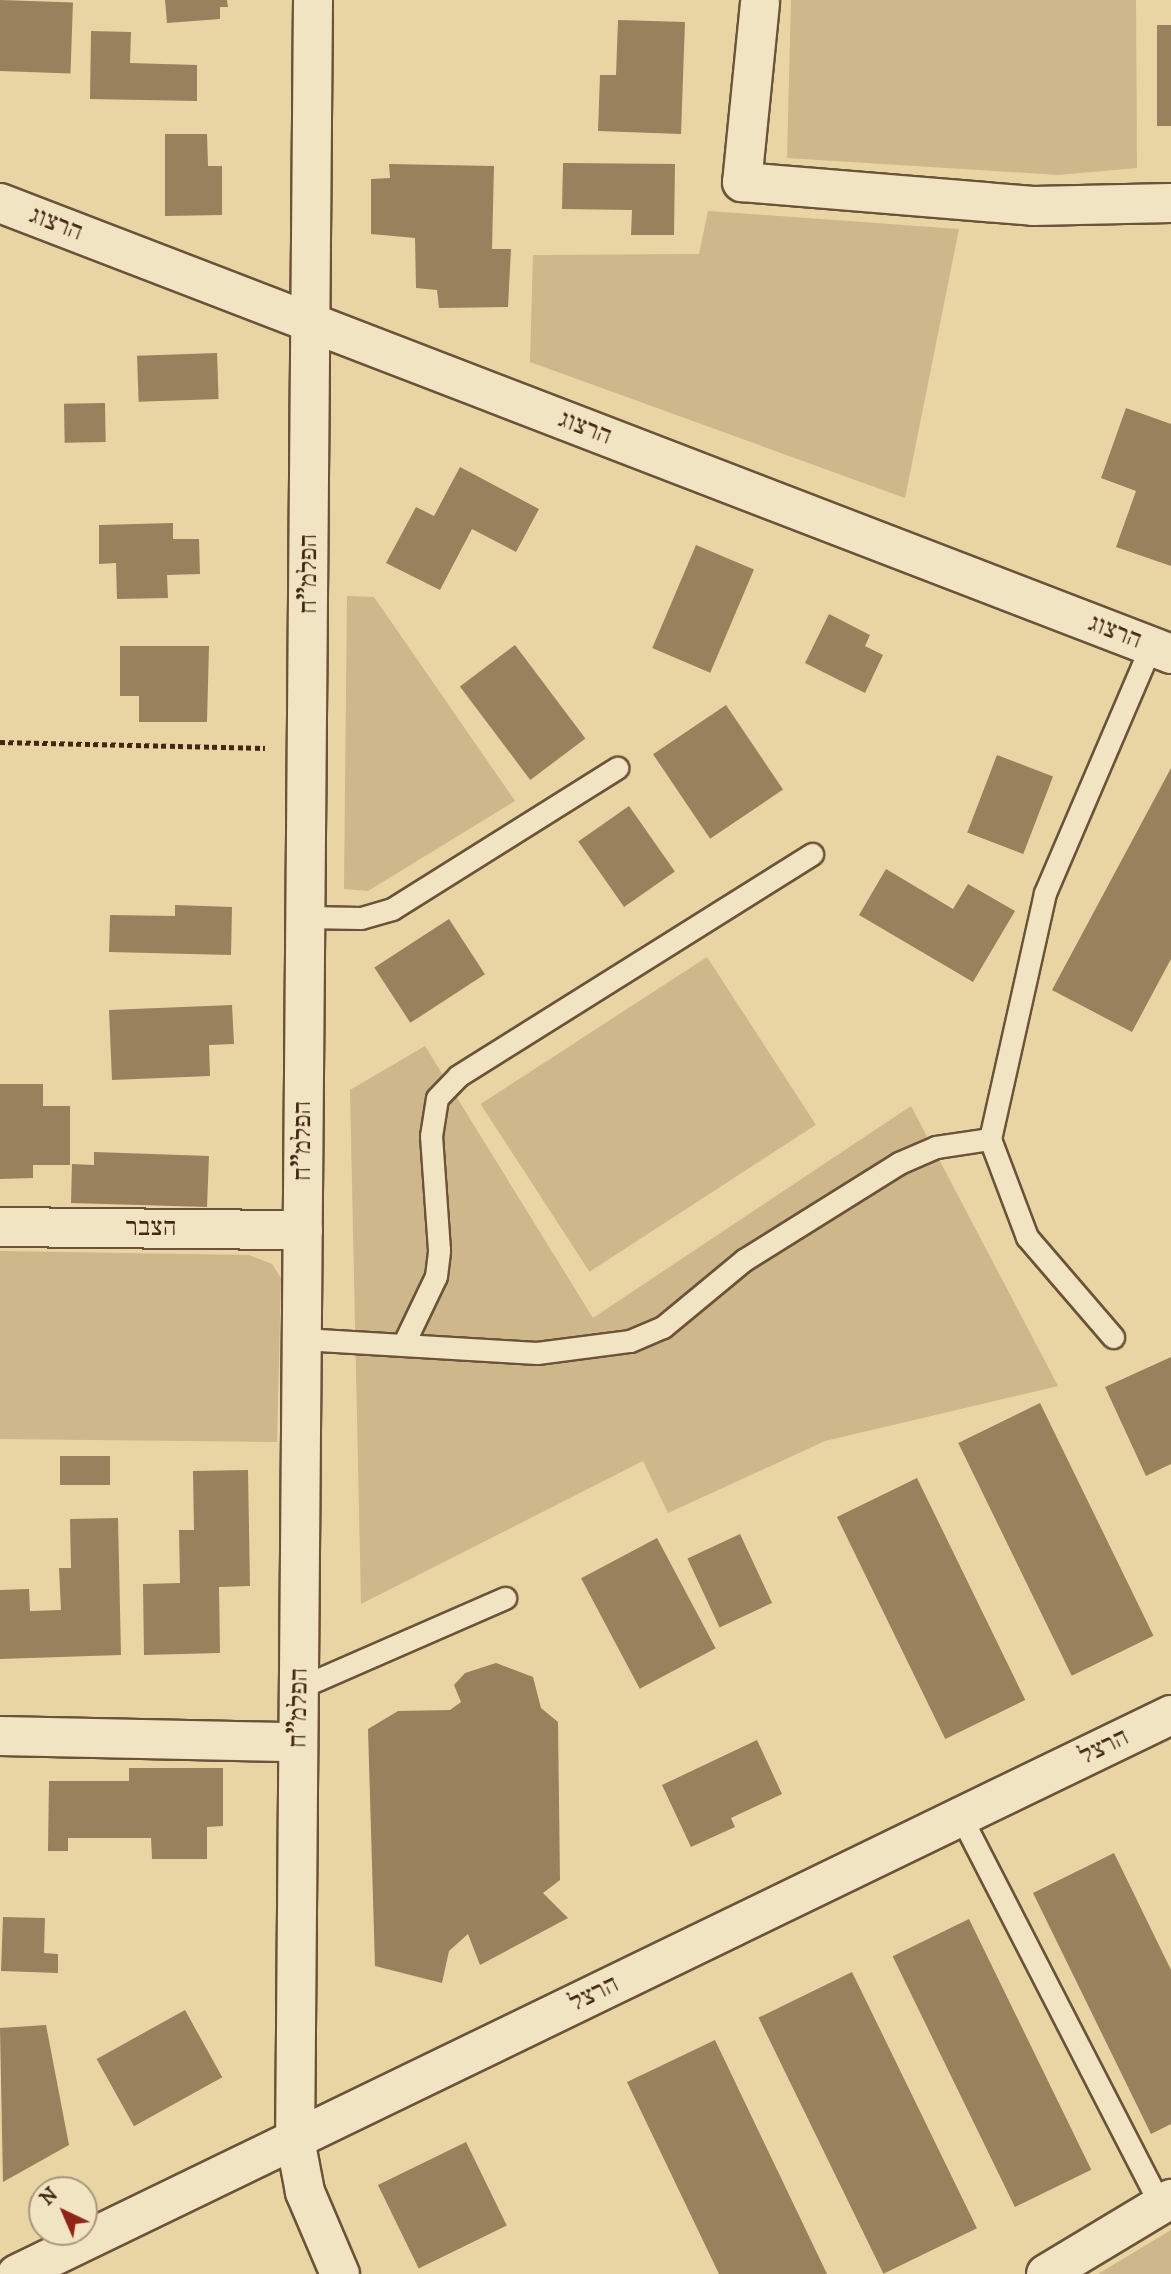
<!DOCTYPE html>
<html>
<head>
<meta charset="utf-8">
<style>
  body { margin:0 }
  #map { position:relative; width:1171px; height:2274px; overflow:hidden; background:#e9d5a3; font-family:"IM FELL DW Pica","Frank Ruhl Libre",serif }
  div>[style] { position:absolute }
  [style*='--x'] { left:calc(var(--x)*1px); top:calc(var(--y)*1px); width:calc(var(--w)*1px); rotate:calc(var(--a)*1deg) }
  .green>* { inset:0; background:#cdb78b; transform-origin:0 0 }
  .building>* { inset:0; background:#99815e; transform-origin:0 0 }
  .path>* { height:4.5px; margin-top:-2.25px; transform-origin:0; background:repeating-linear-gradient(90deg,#432614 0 5px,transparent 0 8.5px) }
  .roads { filter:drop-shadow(2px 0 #6c5238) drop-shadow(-2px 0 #6c5238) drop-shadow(0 2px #6c5238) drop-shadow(0 -2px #6c5238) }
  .service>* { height:21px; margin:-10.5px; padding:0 10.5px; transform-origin:10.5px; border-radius:10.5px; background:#f1e4c3 }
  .minor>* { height:38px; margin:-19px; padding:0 19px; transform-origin:19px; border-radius:19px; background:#f1e4c3 }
  .tertiary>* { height:38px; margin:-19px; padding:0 19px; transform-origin:19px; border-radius:19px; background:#f1e4c3 }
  span { translate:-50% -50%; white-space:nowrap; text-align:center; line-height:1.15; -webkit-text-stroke:5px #f1e4c3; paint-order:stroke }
  .street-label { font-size:26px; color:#432614 }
  .north { position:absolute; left:28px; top:2176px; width:70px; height:70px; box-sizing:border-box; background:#f1e4c3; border:2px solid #ab987d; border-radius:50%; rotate:316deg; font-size:19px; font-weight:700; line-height:28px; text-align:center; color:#432614 }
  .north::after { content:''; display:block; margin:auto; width:24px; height:32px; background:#8f2418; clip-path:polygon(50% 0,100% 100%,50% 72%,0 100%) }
</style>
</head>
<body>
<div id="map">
  <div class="green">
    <i style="clip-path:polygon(791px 0,1136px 0,1137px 168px,1058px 175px,787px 158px)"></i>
    <i style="clip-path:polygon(708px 211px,959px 229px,905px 498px,530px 362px,533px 255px,699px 254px)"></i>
    <i style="clip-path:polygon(347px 596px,374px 597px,515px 801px,368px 891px,344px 889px)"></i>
    <i style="left:707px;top:957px;width:200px;height:270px;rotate:57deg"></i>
    <i style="clip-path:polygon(425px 1046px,593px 1318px,911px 1106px,1058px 1386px,825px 1441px,668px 1513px,643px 1461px,361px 1604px,350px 1090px)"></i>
    <i style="clip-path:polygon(0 1251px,249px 1255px,272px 1264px,281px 1278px,277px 1442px,0 1439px)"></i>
    <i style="clip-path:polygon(1171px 2230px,1171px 2274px,1098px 2274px)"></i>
  </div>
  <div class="building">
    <i style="left:0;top:0;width:73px;height:71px;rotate:2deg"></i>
    <i style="clip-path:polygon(165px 0,227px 0,228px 7px,220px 7px,220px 19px,167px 23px)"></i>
    <i style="clip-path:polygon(618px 20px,685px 22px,681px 134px,598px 131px,600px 75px,616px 75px)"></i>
    <i style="left:1157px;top:25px;width:14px;height:101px"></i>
    <i style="clip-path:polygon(91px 31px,131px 32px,130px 63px,197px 65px,197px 101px,90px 99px)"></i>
    <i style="clip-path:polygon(165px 134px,207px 134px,208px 166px,222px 166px,222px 215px,165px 216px)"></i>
    <i style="clip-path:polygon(563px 163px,675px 164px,674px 235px,631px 235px,632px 210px,562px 209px)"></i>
    <i style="clip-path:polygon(389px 164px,494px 166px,492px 249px,511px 249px,508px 307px,439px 308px,437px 290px,416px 288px,415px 238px,371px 234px,371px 179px,390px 178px)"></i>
    <i style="left:217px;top:353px;width:46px;height:80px;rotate:88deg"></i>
    <i style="left:105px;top:403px;width:39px;height:41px;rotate:89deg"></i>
    <i style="clip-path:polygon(1126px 408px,1171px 424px,1171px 566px,1116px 547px,1136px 491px,1101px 478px)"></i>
    <i style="clip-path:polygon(460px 467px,539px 509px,516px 552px,472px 529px,440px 590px,386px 563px,416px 507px,434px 516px)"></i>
    <i style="clip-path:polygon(173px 523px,173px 539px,199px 539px,200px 574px,167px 575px,168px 598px,117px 599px,116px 563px,99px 564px,99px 525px)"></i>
    <i style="left:696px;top:545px;width:63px;height:112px;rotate:23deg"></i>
    <i style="clip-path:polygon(829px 614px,870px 635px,865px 646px,883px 655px,865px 693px,805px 663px)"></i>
    <i style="left:515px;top:645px;width:117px;height:69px;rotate:53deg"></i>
    <i style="clip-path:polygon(120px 646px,209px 646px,207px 722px,139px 722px,139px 696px,120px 696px)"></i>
    <i style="left:726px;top:705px;width:102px;height:88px;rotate:56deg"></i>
    <i style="left:997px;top:755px;width:60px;height:83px;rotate:21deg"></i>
    <i style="clip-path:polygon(1171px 768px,1171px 959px,1132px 1032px,1052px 990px)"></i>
    <i style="left:629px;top:806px;width:80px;height:62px;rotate:55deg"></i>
    <i style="clip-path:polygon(886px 869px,953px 909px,968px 884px,1015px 911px,973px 982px,859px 915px)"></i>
    <i style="clip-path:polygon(175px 905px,232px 907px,231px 955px,109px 952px,110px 915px,175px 916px)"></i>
    <i style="left:449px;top:919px;width:66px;height:89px;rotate:57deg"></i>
    <i style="clip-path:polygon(232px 1005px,234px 1044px,209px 1045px,210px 1076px,112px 1080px,109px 1010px)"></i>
    <i style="clip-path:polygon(0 1084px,43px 1084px,43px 1106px,70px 1106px,70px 1165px,33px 1165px,33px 1178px,0 1179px)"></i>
    <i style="clip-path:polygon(94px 1152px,209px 1156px,207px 1207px,71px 1203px,72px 1164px,94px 1165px)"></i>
    <i style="clip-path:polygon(1171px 1357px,1171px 1464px,1146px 1476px,1105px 1387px)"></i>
    <i style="left:1040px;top:1403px;width:259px;height:91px;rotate:64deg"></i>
    <i style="left:60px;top:1456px;width:50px;height:29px"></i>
    <i style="clip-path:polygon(248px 1470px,250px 1586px,219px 1587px,220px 1653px,144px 1655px,143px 1584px,180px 1583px,179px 1530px,194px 1530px,193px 1471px)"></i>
    <i style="left:917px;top:1478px;width:247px;height:89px;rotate:64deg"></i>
    <i style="clip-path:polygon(118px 1518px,121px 1655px,0 1659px,0 1590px,29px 1589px,30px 1611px,61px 1610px,59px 1568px,71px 1568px,70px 1519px)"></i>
    <i style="left:740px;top:1534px;width:76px;height:58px;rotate:65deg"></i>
    <i style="left:657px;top:1538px;width:125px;height:86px;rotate:62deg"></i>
    <i style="clip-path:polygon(496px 1663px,533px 1677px,541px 1708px,558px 1722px,560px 1880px,543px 1893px,568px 1918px,480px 1965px,468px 1934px,449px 1951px,442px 1983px,375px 1966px,368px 1729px,398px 1711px,450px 1710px,461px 1702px,454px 1685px,465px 1673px)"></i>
    <i style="clip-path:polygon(757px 1740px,782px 1794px,731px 1818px,735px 1827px,691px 1847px,662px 1785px)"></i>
    <i style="clip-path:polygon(129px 1768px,223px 1768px,223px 1826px,207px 1827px,207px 1859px,152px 1859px,151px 1838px,68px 1838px,68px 1851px,48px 1851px,49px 1781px,129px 1781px)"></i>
    <i style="clip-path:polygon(1114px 1853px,1171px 1970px,1171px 2124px,1151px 2134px,1033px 1893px)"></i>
    <i style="clip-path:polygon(3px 1917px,45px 1918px,44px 1953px,58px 1954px,58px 1973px,1px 1971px)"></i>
    <i style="left:969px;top:1919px;width:279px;height:85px;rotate:64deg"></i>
    <i style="left:852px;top:1972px;width:285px;height:104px;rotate:64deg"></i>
    <i style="left:185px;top:2010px;width:77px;height:101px;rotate:61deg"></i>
    <i style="clip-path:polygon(46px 2025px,69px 2145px,3px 2182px,0 2028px)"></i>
    <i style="clip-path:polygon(715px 2040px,827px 2274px,719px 2274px,627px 2082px)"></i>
    <i style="left:466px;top:2142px;width:93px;height:98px;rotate:64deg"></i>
  </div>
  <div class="path">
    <i style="--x:0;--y:742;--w:265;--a:1.3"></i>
  </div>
  <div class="roads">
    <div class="service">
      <i style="--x:305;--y:917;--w:56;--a:1"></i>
      <i style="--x:361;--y:918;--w:32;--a:-16"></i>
      <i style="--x:392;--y:909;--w:266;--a:-32.1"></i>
      <i style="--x:990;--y:1139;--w:252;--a:-77.4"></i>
      <i style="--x:1045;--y:893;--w:269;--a:-66.8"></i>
      <i style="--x:302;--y:1339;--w:235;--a:3.4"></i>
      <i style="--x:537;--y:1353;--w:94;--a:-7.4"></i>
      <i style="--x:630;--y:1341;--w:36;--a:-23"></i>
      <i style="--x:663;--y:1327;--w:105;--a:-39.6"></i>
      <i style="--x:744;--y:1260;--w:183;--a:-32"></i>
      <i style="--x:899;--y:1163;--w:40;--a:-23.4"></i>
      <i style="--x:936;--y:1147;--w:55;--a:-8.4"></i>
      <i style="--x:990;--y:1139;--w:105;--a:69.3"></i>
      <i style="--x:1027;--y:1237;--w:132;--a:49.3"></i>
      <i style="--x:403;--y:1345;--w:76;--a:-64.4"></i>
      <i style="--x:436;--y:1276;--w:26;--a:-83"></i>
      <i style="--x:439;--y:1250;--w:114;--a:-94"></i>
      <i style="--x:431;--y:1136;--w:38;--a:-81"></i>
      <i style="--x:437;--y:1098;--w:30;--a:-46"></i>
      <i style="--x:458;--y:1076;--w:418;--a:-32.1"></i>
      <i style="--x:299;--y:1688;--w:225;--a:-23.6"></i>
      <i style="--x:961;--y:1817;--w:436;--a:62.8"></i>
    </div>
    <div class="minor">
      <i style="--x:313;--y:0;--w:2139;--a:90.48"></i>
      <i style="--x:295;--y:2139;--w:54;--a:79.3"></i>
      <i style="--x:305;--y:2192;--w:89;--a:66.9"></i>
      <i style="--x:760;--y:3;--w:180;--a:95.7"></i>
      <i style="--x:742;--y:182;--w:292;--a:4.7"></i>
      <i style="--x:1033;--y:206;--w:138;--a:-1.2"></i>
      <i style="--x:0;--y:1227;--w:303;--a:0.6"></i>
      <i style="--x:0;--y:1736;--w:298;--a:1.2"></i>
      <i style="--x:1046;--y:2274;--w:146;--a:-31"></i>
    </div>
    <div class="tertiary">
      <i style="--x:0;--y:203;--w:1255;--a:21.06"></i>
      <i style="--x:17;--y:2274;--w:1282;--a:-25.85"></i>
    </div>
  </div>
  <div class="street-label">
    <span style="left:56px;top:224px;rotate:21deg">הרצוג</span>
    <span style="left:585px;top:428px;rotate:21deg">הרצוג</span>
    <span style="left:309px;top:574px;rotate:-90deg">הפלמ"ח</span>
    <span style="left:1115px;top:632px;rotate:21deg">הרצוג</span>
    <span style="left:303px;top:1141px;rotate:-90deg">הפלמ"ח</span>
    <span style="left:151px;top:1228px">הצבר</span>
    <span style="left:299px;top:1708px;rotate:-89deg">הפלמ"ח</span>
    <span style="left:1104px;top:1747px;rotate:-26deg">הרצל</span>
    <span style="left:594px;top:1994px;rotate:-26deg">הרצל</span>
  </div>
  <div class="north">N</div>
</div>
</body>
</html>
